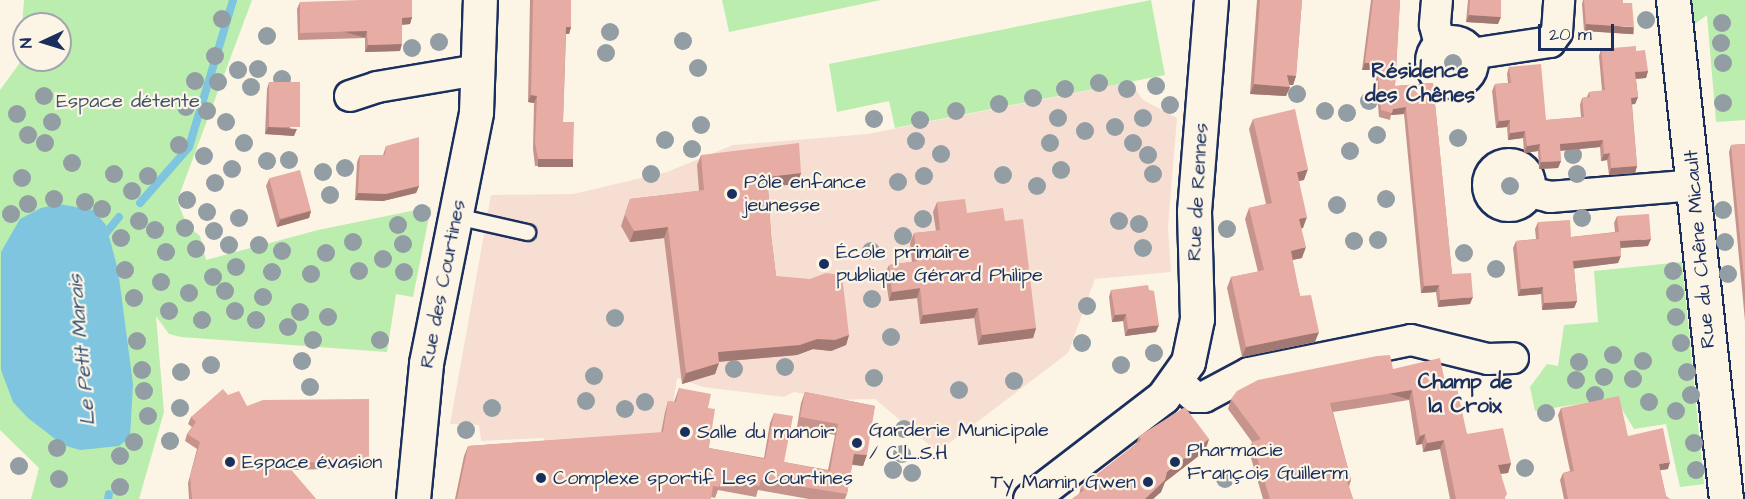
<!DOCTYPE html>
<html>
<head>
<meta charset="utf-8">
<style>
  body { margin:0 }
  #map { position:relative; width:1745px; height:499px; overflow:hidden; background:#fcf5e5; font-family:"Architects Daughter",sans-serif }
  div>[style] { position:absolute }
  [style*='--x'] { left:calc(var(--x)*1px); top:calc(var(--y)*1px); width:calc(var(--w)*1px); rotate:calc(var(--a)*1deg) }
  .built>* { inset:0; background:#f6dfd2 }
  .green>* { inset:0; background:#baedae }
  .water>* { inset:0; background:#7fc5e0 }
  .stream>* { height:8px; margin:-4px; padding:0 4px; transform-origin:4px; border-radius:4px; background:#7fc5e0 }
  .roads { filter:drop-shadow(2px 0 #1b2f5e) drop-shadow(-2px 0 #1b2f5e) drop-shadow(0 2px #1b2f5e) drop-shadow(0 -2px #1b2f5e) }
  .lane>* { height:15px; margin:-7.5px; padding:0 7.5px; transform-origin:7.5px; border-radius:7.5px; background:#fcf5e5 }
  .street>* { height:30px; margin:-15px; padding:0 15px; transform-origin:15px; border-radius:15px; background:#fcf5e5 }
  .street>.ring { margin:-15px; padding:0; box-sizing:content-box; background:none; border:30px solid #fcf5e5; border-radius:50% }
  .secondary>* { height:33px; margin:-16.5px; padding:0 16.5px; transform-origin:16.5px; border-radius:16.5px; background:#fcf5e5 }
  .trees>* { width:18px; height:18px; margin:-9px; border-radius:50%; background:#929da4 }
  .wall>* { inset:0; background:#c7948d }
  .shaded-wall>* { inset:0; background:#a27873; transform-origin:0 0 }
  .building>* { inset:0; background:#e7aca4; transform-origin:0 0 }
  .dots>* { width:16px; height:16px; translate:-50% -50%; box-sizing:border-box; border:3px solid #fcf5e5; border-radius:50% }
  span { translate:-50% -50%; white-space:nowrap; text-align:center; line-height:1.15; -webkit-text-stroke:4.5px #fcf5e5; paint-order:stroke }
  .park-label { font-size:20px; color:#3b556e }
  .poi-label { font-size:20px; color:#1b2f5e }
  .left { translate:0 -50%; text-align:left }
  .right { translate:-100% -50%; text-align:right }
  .street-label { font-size:20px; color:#1b2f5e }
  .neighbourhood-label { font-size:21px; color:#1b2f5e; font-weight:700 }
  .water-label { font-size:21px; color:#34547e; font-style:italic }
  .north { position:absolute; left:12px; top:12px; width:60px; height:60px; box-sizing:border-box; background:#fcf5e5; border:2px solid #a2a6af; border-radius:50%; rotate:266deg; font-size:16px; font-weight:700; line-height:24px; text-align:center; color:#1b2f5e }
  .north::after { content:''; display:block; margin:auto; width:21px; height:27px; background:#1b2f5e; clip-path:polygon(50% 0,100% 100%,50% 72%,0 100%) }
  .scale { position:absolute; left:1538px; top:24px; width:76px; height:27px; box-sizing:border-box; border:3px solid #1b2f5e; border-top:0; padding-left:8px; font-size:18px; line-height:21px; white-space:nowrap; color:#1b2f5e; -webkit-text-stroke:4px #fcf5e5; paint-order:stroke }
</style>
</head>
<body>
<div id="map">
  <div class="built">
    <i style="clip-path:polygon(1130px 82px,1143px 100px,1177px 118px,1168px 226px,1171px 272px,1095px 279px,1068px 353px,948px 444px,934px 449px,875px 399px,834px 400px,794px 392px,784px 397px,703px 387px,677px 378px,672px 413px,659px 443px,545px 451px,544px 438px,481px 441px,479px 425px,450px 424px,491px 195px,573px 194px,667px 172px,733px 145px,868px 134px)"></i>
  </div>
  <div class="green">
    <i style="clip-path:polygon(evenodd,24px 0,252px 0,177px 201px,187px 225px,200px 236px,206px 260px,318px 230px,431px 207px,413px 297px,396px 294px,387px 352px,181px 337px,169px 334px,156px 316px,164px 412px,139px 499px,31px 499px,39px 468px,0 430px,0 90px,19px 64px,24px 0,24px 24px,60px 24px,60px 60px,24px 60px,24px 24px)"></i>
    <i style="clip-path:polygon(722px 0,881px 0,729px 32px)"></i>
    <i style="clip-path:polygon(1151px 0,1165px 75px,895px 128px,889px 101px,837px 112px,829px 64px)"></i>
    <i style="clip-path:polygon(1688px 0,1745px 0,1745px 120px,1716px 122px,1707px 15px,1688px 29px)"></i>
    <i style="clip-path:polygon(1682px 262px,1704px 484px,1680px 487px,1666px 424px,1634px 429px,1615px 398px,1535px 411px,1530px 387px,1547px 364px,1558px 366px,1564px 325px,1598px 322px,1594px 271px)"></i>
  </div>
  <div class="water">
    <i style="clip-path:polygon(59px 204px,93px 210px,106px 225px,118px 270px,133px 384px,130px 437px,119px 446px,80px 450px,63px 445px,28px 418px,13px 402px,1px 370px,1px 252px,20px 219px,41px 208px)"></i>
  </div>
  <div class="stream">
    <i style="--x:140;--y:203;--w:74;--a:-48.8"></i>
    <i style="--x:189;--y:147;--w:153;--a:-73.3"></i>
    <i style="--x:102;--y:238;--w:27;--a:-51"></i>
    <i style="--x:108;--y:499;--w:5;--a:-79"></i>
  </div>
  <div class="roads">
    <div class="lane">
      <i style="--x:456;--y:216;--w:73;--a:12.7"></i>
    </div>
    <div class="street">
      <i style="--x:1437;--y:0;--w:25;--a:95"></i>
      <i style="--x:1435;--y:25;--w:21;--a:76"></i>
      <i class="ring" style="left:1431px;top:41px;width:12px;height:12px"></i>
      <i style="--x:1471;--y:54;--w:80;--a:-8.6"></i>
      <i style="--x:1550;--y:42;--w:12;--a:-55"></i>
      <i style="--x:1557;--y:32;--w:32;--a:-86"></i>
      <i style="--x:350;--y:96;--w:28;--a:-18"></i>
      <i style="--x:377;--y:87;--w:102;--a:-9.6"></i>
      <i class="ring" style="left:1488px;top:164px;width:12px;height:12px"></i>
      <i style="--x:1529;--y:192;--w:22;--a:13"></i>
      <i style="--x:1550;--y:197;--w:145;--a:-4.7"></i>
      <i style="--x:1177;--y:381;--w:24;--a:42"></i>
      <i style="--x:1195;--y:397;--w:9;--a:0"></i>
      <i style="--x:1204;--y:397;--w:51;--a:-28.1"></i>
      <i style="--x:1249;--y:373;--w:165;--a:-11.5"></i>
      <i style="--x:1411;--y:340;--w:79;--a:13.9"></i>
      <i style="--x:1488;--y:359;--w:25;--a:-2"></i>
    </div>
    <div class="secondary">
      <i style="--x:1673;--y:0;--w:502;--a:83.94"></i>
      <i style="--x:413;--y:499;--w:137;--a:-84.5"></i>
      <i style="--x:426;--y:363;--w:256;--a:-78.7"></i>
      <i style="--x:476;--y:112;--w:112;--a:-88"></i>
      <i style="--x:1030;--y:499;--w:168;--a:-37.5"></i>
      <i style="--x:1163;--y:397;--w:43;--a:-54.5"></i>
      <i style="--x:1188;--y:362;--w:44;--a:-78.2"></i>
      <i style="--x:1197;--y:319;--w:108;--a:-91.6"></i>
      <i style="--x:1194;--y:211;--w:212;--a:-85.4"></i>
    </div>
  </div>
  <div class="trees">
    <i style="left:222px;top:19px"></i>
    <i style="left:1646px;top:20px"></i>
    <i style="left:1722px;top:23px"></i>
    <i style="left:610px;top:32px"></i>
    <i style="left:267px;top:36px"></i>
    <i style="left:683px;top:41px"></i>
    <i style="left:439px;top:42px"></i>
    <i style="left:1721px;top:43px"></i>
    <i style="left:412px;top:48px"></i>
    <i style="left:606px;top:53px"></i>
    <i style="left:215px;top:56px"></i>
    <i style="left:1453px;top:63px"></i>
    <i style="left:1723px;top:63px"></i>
    <i style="left:698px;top:68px"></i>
    <i style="left:258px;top:69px"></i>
    <i style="left:238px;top:70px"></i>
    <i style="left:282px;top:79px"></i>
    <i style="left:195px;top:81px"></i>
    <i style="left:218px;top:82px"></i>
    <i style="left:1099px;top:83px"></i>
    <i style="left:1156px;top:86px"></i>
    <i style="left:251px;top:87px"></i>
    <i style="left:1065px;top:89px"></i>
    <i style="left:1127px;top:89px"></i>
    <i style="left:1297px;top:94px"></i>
    <i style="left:44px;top:96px"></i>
    <i style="left:1033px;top:98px"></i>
    <i style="left:1369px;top:101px"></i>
    <i style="left:1723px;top:103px"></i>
    <i style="left:999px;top:104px"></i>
    <i style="left:1170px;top:105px"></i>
    <i style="left:186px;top:107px"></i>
    <i style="left:207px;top:111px"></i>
    <i style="left:956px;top:111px"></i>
    <i style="left:1325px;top:111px"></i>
    <i style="left:1347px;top:113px"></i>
    <i style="left:17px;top:114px"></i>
    <i style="left:1058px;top:118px"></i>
    <i style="left:1143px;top:118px"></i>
    <i style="left:874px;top:119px"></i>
    <i style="left:920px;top:120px"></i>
    <i style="left:52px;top:122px"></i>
    <i style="left:226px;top:122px"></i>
    <i style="left:701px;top:125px"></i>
    <i style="left:1115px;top:127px"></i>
    <i style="left:1085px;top:131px"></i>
    <i style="left:28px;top:135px"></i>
    <i style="left:1377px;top:135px"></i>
    <i style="left:1458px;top:138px"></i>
    <i style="left:665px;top:140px"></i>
    <i style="left:916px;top:141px"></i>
    <i style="left:45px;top:143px"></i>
    <i style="left:244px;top:143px"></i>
    <i style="left:1050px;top:143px"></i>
    <i style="left:1133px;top:143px"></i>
    <i style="left:179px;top:145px"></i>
    <i style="left:692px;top:149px"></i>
    <i style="left:1350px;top:151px"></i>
    <i style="left:941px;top:154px"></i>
    <i style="left:1148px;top:155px"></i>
    <i style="left:1573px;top:155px"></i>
    <i style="left:204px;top:156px"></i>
    <i style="left:289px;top:160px"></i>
    <i style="left:267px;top:161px"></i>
    <i style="left:72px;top:163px"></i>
    <i style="left:345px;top:168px"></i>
    <i style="left:232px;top:169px"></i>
    <i style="left:1061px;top:170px"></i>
    <i style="left:323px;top:172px"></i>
    <i style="left:114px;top:174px"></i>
    <i style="left:651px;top:174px"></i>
    <i style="left:1153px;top:174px"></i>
    <i style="left:1577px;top:174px"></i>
    <i style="left:1003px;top:175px"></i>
    <i style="left:148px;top:176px"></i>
    <i style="left:924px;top:176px"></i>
    <i style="left:22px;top:178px"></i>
    <i style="left:898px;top:182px"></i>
    <i style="left:215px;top:183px"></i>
    <i style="left:1037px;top:186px"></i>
    <i style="left:1510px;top:186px"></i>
    <i style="left:132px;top:191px"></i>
    <i style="left:330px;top:195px"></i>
    <i style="left:54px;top:199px"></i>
    <i style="left:1386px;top:199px"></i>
    <i style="left:187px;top:200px"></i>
    <i style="left:85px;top:202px"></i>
    <i style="left:28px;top:204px"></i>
    <i style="left:1337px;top:205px"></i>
    <i style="left:102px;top:209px"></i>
    <i style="left:1723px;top:210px"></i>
    <i style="left:207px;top:212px"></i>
    <i style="left:422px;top:213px"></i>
    <i style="left:11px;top:214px"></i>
    <i style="left:239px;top:218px"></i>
    <i style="left:1582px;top:218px"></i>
    <i style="left:923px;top:219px"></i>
    <i style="left:139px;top:221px"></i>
    <i style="left:1119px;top:221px"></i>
    <i style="left:1139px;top:224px"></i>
    <i style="left:398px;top:225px"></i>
    <i style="left:185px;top:228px"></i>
    <i style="left:1227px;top:229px"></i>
    <i style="left:155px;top:230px"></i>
    <i style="left:214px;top:231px"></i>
    <i style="left:903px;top:236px"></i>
    <i style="left:121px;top:238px"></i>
    <i style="left:1378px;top:240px"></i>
    <i style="left:1354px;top:241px"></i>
    <i style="left:353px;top:242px"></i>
    <i style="left:1725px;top:242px"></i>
    <i style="left:403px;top:244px"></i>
    <i style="left:229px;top:245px"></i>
    <i style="left:259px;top:245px"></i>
    <i style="left:1143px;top:248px"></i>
    <i style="left:196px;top:249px"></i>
    <i style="left:282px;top:251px"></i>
    <i style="left:871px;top:251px"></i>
    <i style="left:166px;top:252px"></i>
    <i style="left:326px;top:253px"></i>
    <i style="left:1464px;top:253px"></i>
    <i style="left:383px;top:259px"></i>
    <i style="left:236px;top:267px"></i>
    <i style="left:1496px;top:269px"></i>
    <i style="left:125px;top:270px"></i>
    <i style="left:359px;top:271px"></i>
    <i style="left:1673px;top:271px"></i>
    <i style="left:272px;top:272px"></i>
    <i style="left:404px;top:272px"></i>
    <i style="left:311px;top:274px"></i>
    <i style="left:1728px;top:274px"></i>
    <i style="left:213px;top:277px"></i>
    <i style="left:161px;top:282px"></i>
    <i style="left:225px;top:291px"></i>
    <i style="left:189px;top:293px"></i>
    <i style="left:1675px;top:293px"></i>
    <i style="left:263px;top:297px"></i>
    <i style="left:134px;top:298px"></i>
    <i style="left:872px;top:299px"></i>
    <i style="left:1087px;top:306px"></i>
    <i style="left:169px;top:311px"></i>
    <i style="left:235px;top:311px"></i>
    <i style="left:300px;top:312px"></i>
    <i style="left:328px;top:317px"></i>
    <i style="left:1676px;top:317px"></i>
    <i style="left:615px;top:318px"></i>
    <i style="left:202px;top:320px"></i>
    <i style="left:256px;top:320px"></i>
    <i style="left:288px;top:327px"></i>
    <i style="left:891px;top:337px"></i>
    <i style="left:313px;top:340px"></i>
    <i style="left:380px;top:340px"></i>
    <i style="left:137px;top:341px"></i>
    <i style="left:1082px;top:343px"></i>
    <i style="left:1681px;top:343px"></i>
    <i style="left:1154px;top:353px"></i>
    <i style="left:1613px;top:355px"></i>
    <i style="left:302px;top:361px"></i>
    <i style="left:1643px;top:361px"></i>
    <i style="left:1579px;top:362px"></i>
    <i style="left:211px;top:365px"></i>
    <i style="left:1121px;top:365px"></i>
    <i style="left:785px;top:367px"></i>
    <i style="left:734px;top:369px"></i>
    <i style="left:142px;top:370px"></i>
    <i style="left:181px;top:372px"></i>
    <i style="left:1687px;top:372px"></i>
    <i style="left:594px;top:376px"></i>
    <i style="left:1604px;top:377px"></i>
    <i style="left:874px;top:378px"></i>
    <i style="left:1633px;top:379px"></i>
    <i style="left:1576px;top:380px"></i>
    <i style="left:1014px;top:381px"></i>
    <i style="left:310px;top:387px"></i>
    <i style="left:959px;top:390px"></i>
    <i style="left:144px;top:391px"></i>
    <i style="left:1595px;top:395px"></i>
    <i style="left:1691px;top:395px"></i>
    <i style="left:586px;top:401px"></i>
    <i style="left:645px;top:402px"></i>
    <i style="left:1649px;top:402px"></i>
    <i style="left:180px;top:408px"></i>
    <i style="left:492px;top:408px"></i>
    <i style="left:625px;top:409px"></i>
    <i style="left:1676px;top:411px"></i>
    <i style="left:1546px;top:413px"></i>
    <i style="left:148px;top:416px"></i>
    <i style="left:904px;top:429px"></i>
    <i style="left:466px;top:430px"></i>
    <i style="left:170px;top:441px"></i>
    <i style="left:134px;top:442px"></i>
    <i style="left:1694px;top:443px"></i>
    <i style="left:57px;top:448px"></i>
    <i style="left:902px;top:454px"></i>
    <i style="left:120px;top:456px"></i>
    <i style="left:19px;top:466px"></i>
    <i style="left:1525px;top:468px"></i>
    <i style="left:893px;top:470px"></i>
    <i style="left:1696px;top:470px"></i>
    <i style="left:912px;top:473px"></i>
    <i style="left:59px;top:479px"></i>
    <i style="left:1225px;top:479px"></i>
    <i style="left:120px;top:487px"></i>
  </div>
  <div class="wall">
    <i style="clip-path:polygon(530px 0,571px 0,571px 27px,569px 34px,566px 34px,563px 122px,571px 166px,535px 166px,533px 149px,534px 103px,528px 102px)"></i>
    <i style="clip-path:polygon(1257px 0,1302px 0,1296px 76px,1293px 85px,1289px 85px,1290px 87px,1286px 96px,1250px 94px)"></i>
    <i style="clip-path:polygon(1371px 0,1400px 0,1395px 86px,1433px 83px,1452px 274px,1470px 304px,1438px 307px,1436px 292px,1421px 293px,1404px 114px,1391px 115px,1390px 120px,1379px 117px,1375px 70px,1362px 70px)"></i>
    <i style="clip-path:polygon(1468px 0,1501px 0,1498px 24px,1466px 22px)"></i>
    <i style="clip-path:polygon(1583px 0,1584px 0,1631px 34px,1584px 31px,1582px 4px)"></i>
    <i style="clip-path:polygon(300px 2px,412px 17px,410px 24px,402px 25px,400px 51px,365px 52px,365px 38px,298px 40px,297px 9px)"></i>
    <i style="clip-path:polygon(1601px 49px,1636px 51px,1648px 71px,1646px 78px,1636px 79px,1638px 97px,1635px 104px,1632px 104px,1637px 166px,1635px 173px,1609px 175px,1607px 160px,1601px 161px,1600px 147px,1560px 151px,1561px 161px,1558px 168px,1539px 169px,1538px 151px,1524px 153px,1523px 138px,1508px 140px,1507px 127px,1496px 128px,1492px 91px,1495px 84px,1508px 83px,1507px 74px,1509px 67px,1546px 120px,1581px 117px,1580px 105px,1582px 98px,1587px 97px,1589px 92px,1602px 91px,1599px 56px)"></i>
    <i style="clip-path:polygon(269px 82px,294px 136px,265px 134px,267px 89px)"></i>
    <i style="clip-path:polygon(1253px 119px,1304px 180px,1299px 181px,1303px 228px,1301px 228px,1302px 258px,1292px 260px,1300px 296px,1315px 342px,1242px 357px,1227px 288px,1231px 277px,1258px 272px,1245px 219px,1249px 208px,1266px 204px,1249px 129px)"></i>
    <i style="clip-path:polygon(1745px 144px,1745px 321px,1729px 152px,1731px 145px)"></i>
    <i style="clip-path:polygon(386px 146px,419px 186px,416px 193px,383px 201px,355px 200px,357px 162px,360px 155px,383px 155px)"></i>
    <i style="clip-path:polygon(701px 155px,801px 173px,797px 184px,768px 187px,771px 235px,776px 276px,849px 335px,846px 345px,831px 351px,813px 349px,797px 355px,719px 362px,715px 374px,682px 384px,664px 238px,630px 242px,621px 226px,630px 199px,699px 191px,697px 165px)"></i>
    <i style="clip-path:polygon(269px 179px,311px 211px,309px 218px,277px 227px,266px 186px)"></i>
    <i style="clip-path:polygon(937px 202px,967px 213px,1005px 221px,1036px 328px,1033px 338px,978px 345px,974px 318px,920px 324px,917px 298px,889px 301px,885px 274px,889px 265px,912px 262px,910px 243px,914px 233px,936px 231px,933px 212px)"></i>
    <i style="clip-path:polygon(1617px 216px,1648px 246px,1621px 248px,1618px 263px,1574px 268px,1577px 301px,1574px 308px,1542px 310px,1541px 294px,1518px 296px,1513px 248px,1516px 241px,1536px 239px,1535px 229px,1538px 222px,1571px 237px,1615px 232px,1614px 223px)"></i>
    <i style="clip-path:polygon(1111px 290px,1149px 290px,1156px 332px,1125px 336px,1123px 321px,1112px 322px,1109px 297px)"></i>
    <i style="clip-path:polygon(1393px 369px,1445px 382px,1467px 434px,1511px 463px,1508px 473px,1501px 474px,1505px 499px,1450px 499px,1440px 449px,1423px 452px,1422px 444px,1416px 445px,1409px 400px,1333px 412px,1351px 480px,1349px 487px,1353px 499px,1263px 499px,1249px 451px,1252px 442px,1228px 409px,1231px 399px)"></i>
    <i style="clip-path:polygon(679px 388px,708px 408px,709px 448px,764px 458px,770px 423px,774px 413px,784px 462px,828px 470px,835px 435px,797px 427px,801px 403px,805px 392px,875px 406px,863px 466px,852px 465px,847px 494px,845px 499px,809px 499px,758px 490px,756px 497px,718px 490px,715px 498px,711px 497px,711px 499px,455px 499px,464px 456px,468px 446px,661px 433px,665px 412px,668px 401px,674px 402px)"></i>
    <i style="clip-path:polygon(228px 395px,247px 406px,366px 468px,291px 470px,316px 499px,189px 499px,188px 483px,197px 449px,185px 441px,187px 434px,192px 427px,188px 424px,191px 417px)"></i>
    <i style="clip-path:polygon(1561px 408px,1628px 436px,1668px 469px,1660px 470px,1666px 496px,1670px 499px,1564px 499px,1560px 480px,1563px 473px,1570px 471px,1558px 415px)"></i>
    <i style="clip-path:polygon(1139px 436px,1209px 439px,1205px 451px,1165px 482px,1161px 492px,1153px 499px,1072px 499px,1079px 494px,1081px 487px,1136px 444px)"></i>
  </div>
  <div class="shaded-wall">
    <i style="clip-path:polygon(1469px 15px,1501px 17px,1498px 24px,1466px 22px)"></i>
    <i style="clip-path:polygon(412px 17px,410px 24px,399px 25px,402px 18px)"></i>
    <i style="left:1586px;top:24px;width:48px;height:7px;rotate:4deg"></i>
    <i style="clip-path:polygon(566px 27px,571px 27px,569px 34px,564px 34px)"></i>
    <i style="left:367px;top:31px;width:7px;height:67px;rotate:106deg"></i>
    <i style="clip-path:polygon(402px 44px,400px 51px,365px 52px,368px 45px)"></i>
    <i style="clip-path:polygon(1365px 63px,1377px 63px,1375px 70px,1362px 70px)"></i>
    <i style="clip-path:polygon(1648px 71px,1646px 78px,1633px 79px,1635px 72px)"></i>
    <i style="clip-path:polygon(1287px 75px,1296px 76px,1293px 85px,1284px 85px)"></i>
    <i style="clip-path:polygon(1254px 84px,1290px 87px,1286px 96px,1250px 94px)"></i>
    <i style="clip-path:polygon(531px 95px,537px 96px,534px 103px,528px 102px)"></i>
    <i style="clip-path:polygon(1638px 97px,1635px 104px,1629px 105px,1631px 98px)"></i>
    <i style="clip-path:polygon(1406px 107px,1404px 114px,1391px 115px,1393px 109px)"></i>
    <i style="clip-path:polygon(1510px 120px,1507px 127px,1496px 128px,1499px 121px)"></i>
    <i style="clip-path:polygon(268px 127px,297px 129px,294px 136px,265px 134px)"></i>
    <i style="clip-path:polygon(1525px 131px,1523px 138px,1508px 140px,1510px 133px)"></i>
    <i style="clip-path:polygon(1603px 140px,1600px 147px,1557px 151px,1560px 144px)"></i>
    <i style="clip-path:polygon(1540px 144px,1538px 151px,1524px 153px,1527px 146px)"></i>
    <i style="clip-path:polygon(1610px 153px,1607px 160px,1601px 161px,1604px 154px)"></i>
    <i style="left:538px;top:159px;width:35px;height:8px"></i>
    <i style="clip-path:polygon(1561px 161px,1558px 168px,1539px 169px,1541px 162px)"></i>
    <i style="clip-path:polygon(1637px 166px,1635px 173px,1609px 175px,1611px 168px)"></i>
    <i style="clip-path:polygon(1308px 169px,1304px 180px,1293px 182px,1297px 172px)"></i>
    <i style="clip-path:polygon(801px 173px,797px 184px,764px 187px,767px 177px)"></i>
    <i style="clip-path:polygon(419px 186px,416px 193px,383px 201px,355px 200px,358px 193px)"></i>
    <i style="clip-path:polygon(311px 211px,309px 218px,277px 227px,280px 220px)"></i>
    <i style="clip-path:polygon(1307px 217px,1303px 228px,1295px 230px,1299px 219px)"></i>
    <i style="clip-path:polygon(668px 227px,664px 238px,630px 242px,634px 231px)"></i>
    <i style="clip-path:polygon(1651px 239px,1648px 246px,1617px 248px,1620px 241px)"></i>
    <i style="clip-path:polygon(1306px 247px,1302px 258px,1287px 261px,1291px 251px)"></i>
    <i style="clip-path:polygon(1621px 256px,1618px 263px,1571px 269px,1573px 261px)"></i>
    <i style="clip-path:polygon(1439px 285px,1436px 292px,1421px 293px,1424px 286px)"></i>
    <i style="clip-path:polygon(1543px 287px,1541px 294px,1518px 296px,1521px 289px)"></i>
    <i style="clip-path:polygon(920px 288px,917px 298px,889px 301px,892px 292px)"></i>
    <i style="clip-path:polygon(1473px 297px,1470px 304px,1438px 307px,1440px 300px)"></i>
    <i style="clip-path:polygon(1577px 301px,1574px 308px,1542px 310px,1544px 303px)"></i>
    <i style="clip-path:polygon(978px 308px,974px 318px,920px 324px,923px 315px)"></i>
    <i style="clip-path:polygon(1126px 314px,1123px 321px,1112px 322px,1115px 315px)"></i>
    <i style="clip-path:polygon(1159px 325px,1156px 332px,1125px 336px,1128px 329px)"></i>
    <i style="clip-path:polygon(1036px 328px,1033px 338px,978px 345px,982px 335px)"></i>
    <i style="clip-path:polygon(1319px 332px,1315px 342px,1242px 357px,1246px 347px)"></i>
    <i style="clip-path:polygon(849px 335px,846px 345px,831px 351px,813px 349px,797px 355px,714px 362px,718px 352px)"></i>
    <i style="clip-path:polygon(719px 363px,715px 374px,682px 384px,686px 373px)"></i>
    <i style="left:1412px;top:390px;width:10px;height:83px;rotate:107deg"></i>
    <i style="clip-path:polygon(1425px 434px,1422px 444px,1416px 445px,1420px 436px)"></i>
    <i style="clip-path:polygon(1209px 439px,1205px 451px,1165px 482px,1161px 492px,1153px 499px,1145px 499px,1167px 472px)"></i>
    <i style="clip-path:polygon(1444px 440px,1440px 449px,1423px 452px,1427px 443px)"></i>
    <i style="clip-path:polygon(854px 454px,867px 455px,863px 466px,850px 464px)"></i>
    <i style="left:369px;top:461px;width:8px;height:84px;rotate:113deg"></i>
    <i style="clip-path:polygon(1670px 462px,1668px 469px,1656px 471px,1659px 464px)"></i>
    <i style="clip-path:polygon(1511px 463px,1508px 473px,1495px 474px,1498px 465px)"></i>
  </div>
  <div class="building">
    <i style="clip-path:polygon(361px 0,412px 0,412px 17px,402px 18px,402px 44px,368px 45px,367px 31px,300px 33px,300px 2px)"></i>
    <i style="clip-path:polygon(533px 0,571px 0,571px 27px,566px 27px,563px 122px,574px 122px,573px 159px,538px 159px,535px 142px,537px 96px,531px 95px)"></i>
    <i style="clip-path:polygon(1260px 0,1302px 0,1296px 76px,1287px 75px,1290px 87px,1254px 84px)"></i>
    <i style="clip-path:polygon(1373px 0,1400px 0,1395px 86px,1433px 83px,1452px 274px,1471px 273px,1473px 297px,1440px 300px,1439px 285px,1424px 286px,1406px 107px,1393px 109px,1392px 113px,1381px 110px,1377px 63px,1365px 63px)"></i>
    <i style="clip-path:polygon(1470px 0,1501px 0,1501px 17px,1469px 15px)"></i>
    <i style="clip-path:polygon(1584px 0,1623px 0,1623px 3px,1632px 3px,1634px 27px,1586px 24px)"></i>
    <i style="clip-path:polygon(1636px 46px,1636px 51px,1645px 50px,1648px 71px,1635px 72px,1638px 97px,1631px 98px,1637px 166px,1611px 168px,1610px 153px,1604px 154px,1603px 140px,1560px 144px,1561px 161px,1541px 162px,1540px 144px,1527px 146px,1525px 131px,1510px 133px,1510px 120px,1499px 121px,1495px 84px,1511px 83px,1509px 67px,1541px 64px,1546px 120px,1584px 117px,1582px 98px,1590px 97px,1589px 92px,1605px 90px,1601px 49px)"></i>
    <i style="left:269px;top:82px;width:31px;height:45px"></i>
    <i style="clip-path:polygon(1295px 109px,1308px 169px,1297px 172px,1307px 217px,1299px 219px,1306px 247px,1291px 251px,1300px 296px,1311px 295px,1319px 332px,1246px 347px,1231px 277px,1264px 270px,1249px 208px,1272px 203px,1253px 119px)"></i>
    <i style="clip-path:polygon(419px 137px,419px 186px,386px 194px,358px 193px,360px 155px,385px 155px,386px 146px)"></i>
    <i style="clip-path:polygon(799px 143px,801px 173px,767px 177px,771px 235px,776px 276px,810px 279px,826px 273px,842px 275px,849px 335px,835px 340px,817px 339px,800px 345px,718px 352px,719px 363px,686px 373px,668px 227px,634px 231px,625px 215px,630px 199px,704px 190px,701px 155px)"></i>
    <i style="clip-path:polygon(1745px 144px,1745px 288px,1731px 145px)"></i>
    <i style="left:300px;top:170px;width:42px;height:32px;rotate:75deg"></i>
    <i style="clip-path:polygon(965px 199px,967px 213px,1003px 208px,1005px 221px,1023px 219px,1036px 328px,982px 335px,978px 308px,923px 315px,920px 288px,892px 292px,889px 265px,917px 261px,914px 233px,940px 230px,937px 202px)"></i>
    <i style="clip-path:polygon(1649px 214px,1651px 239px,1620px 241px,1621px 256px,1573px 261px,1577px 301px,1544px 303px,1543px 287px,1521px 289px,1516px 241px,1539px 239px,1538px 222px,1570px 220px,1571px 237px,1619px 232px,1617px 216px)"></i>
    <i style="clip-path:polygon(1148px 285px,1149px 290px,1154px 291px,1159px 325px,1128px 329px,1126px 314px,1115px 315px,1111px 290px)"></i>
    <i style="clip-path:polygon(1390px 355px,1393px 369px,1440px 358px,1445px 382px,1455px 379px,1467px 434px,1503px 428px,1511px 463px,1498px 465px,1507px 494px,1504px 499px,1456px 499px,1444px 440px,1427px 443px,1425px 434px,1420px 436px,1412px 390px,1330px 403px,1351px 480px,1347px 481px,1353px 499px,1270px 499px,1252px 442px,1261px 439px,1231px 399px,1237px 391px,1258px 380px,1377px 356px)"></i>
    <i style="clip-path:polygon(679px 388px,711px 394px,708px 408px,715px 409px,709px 448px,765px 459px,774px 413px,793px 416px,784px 462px,830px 471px,838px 424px,800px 417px,805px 392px,875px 406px,867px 455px,854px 454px,847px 494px,761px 480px,759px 486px,721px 479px,719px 487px,713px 486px,711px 499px,457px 499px,468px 446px,663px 432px,668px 401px,676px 402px)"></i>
    <i style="clip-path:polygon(223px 389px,228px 395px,239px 391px,247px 406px,263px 400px,369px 399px,369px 461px,285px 463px,316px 499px,192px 499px,190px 476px,200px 442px,187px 434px,196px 422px,191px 417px)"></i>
    <i style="clip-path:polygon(1619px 396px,1628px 436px,1663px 428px,1670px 462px,1659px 464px,1666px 496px,1670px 499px,1568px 499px,1563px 473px,1574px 471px,1561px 408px)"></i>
    <i style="clip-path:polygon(1185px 407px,1209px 439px,1167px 472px,1165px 480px,1145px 499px,1072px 499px,1084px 490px,1081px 487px,1141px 440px,1139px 436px)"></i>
  </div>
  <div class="dots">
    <i style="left:732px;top:194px;background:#1b2f5e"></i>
    <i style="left:824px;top:264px;background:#1b2f5e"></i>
    <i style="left:685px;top:432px;background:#1b2f5e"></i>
    <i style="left:857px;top:443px;background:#1b2f5e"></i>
    <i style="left:230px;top:462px;background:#1b2f5e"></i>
    <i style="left:1175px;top:462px;background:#1b2f5e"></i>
    <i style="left:541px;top:478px;background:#1b2f5e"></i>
    <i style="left:1148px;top:482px;background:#1b2f5e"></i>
  </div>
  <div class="park-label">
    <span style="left:128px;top:101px">Espace détente</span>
  </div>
  <div class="poi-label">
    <span class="left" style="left:744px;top:194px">Pôle enfance<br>jeunesse</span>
    <span class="left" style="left:836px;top:264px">École primaire<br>publique Gérard Philipe</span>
    <span class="left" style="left:869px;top:442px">Garderie Municipale<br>/ C.L.S.H</span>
    <span class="left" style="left:697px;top:432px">Salle du manoir</span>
    <span class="left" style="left:1187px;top:462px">Pharmacie<br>François Guillerm</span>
    <span class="left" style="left:242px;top:462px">Espace évasion</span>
    <span class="left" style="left:553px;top:478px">Complexe sportif Les Courtines</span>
    <span class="right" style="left:1136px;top:482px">Ty Mamin Gwen</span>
  </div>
  <div class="street-label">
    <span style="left:1198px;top:192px;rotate:-87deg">Rue de Rennes</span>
    <span style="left:1700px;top:249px;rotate:-95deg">Rue du Chêne Micault</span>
    <span style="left:443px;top:284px;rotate:-79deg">Rue des Courtines</span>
  </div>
  <div class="neighbourhood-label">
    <span style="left:1420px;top:83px">Résidence<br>des Chênes</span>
    <span style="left:1465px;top:394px">Champ de<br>la Croix</span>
  </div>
  <div class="water-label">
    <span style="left:82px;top:350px;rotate:-95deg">Le Petit Marais</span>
  </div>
  <div class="north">N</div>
  <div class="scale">20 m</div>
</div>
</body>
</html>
